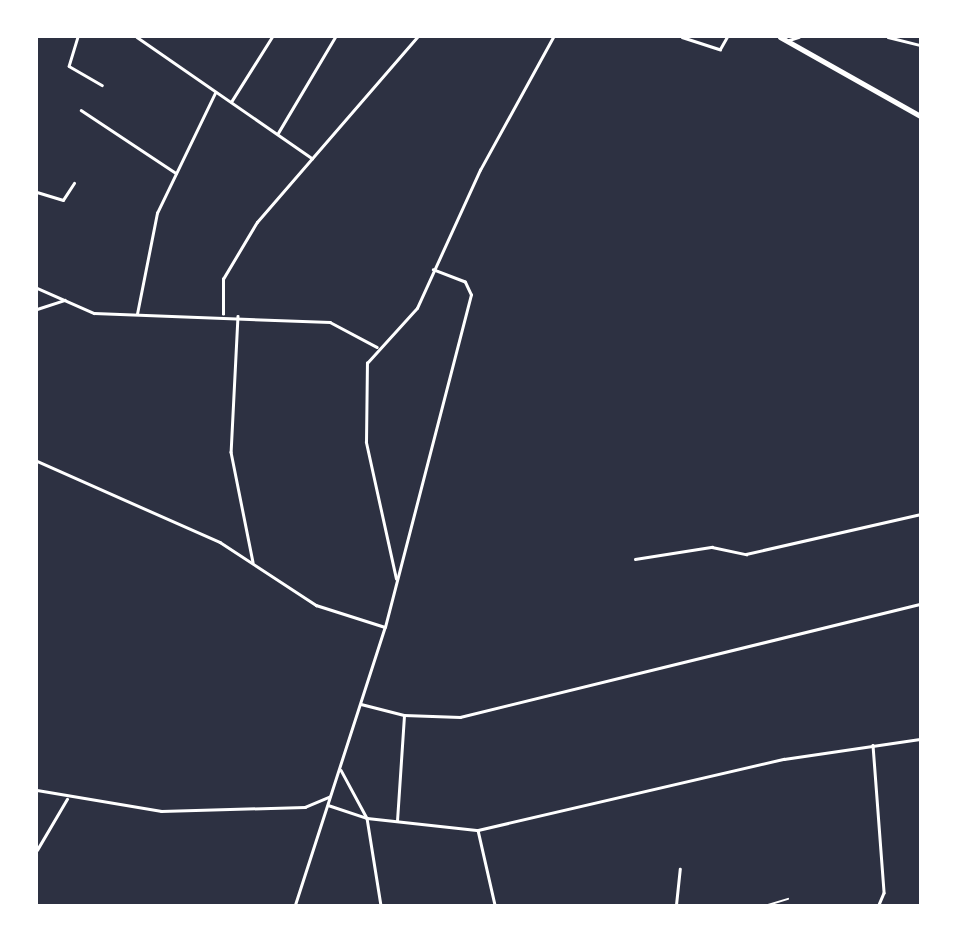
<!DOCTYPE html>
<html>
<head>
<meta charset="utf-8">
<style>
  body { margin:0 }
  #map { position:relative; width:957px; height:942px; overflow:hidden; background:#2d3142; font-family:"Alegreya Sans",sans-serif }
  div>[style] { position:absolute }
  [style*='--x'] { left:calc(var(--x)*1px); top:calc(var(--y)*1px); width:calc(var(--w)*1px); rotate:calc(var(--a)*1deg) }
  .service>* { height:2px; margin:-1px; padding:0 1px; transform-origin:1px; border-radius:1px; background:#fff }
  .minor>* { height:2.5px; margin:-1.25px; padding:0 1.25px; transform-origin:1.25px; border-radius:1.25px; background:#fff }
  .trunk>* { height:5px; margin:-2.5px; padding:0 2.5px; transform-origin:2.5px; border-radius:2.5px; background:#fff }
  span { translate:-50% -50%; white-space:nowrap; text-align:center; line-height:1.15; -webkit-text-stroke:7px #fff; paint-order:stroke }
  .frame { position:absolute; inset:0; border:38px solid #fff; pointer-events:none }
</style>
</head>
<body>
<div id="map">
  <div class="service">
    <i style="--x:768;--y:905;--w:21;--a:-17"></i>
  </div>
  <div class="minor">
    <i style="--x:78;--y:37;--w:30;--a:107"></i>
    <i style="--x:69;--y:66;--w:38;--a:30"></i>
    <i style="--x:137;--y:37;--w:213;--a:34.7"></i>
    <i style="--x:682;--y:37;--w:40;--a:18"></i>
    <i style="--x:720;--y:49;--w:14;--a:-60"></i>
    <i style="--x:888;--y:37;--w:33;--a:14"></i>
    <i style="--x:789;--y:40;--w:10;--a:-17"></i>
    <i style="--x:231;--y:102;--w:77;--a:-57.8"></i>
    <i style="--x:81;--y:110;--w:114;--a:33.6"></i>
    <i style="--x:278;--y:133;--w:112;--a:-59.3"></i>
    <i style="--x:37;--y:192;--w:27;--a:17"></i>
    <i style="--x:63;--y:200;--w:20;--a:-57"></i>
    <i style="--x:37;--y:288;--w:62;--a:23.7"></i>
    <i style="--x:94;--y:313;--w:236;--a:2.2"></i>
    <i style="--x:330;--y:322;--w:53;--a:28"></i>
    <i style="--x:37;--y:309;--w:29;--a:-18"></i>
    <i style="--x:137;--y:314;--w:103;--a:-78.8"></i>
    <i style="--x:157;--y:213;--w:133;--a:-64.2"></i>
    <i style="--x:223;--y:314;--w:35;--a:-90"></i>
    <i style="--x:223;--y:279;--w:66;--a:-59.2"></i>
    <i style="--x:257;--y:222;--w:245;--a:-49.1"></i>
    <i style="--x:238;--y:316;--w:136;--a:92.9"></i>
    <i style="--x:231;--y:452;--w:112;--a:78.7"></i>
    <i style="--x:37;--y:461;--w:200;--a:23.9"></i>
    <i style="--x:220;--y:542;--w:115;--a:33.3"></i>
    <i style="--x:316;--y:605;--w:72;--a:17.7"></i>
    <i style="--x:635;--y:559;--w:78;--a:-8.9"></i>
    <i style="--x:712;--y:547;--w:35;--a:12"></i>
    <i style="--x:746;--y:554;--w:179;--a:-12.9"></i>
    <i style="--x:396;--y:579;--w:140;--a:-102.4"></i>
    <i style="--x:366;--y:442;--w:79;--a:-89.3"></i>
    <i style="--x:367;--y:363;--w:74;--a:-47.7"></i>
    <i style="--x:417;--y:308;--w:152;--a:-65.5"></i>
    <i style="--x:480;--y:170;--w:152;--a:-61.2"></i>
    <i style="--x:361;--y:704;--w:44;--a:14.3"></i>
    <i style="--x:404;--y:715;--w:56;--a:2"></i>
    <i style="--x:460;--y:717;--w:474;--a:-13.8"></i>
    <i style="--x:873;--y:745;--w:148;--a:85.7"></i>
    <i style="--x:884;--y:893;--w:13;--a:113"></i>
    <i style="--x:341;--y:770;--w:55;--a:61.6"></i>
    <i style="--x:367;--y:818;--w:88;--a:80.9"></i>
    <i style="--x:37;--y:790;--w:126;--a:9.6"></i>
    <i style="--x:161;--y:811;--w:144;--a:-1.6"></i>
    <i style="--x:305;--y:807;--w:26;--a:-23"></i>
    <i style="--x:328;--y:805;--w:41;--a:18.4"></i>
    <i style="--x:367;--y:818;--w:112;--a:6.2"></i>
    <i style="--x:478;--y:830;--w:314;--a:-13.1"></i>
    <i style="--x:784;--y:759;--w:137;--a:-8.4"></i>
    <i style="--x:397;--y:821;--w:105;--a:-86.2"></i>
    <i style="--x:478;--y:830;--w:77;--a:77.2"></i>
    <i style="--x:37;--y:850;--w:59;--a:-59.5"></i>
    <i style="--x:295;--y:905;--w:292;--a:-72.1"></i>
    <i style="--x:385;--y:627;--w:343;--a:-75.5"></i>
    <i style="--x:471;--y:295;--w:14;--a:-115"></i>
    <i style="--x:465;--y:282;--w:34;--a:-159"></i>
    <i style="--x:676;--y:905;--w:36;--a:-84"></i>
  </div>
  <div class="trunk">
    <i style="--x:780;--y:37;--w:161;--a:29.4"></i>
  </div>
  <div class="frame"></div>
</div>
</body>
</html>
